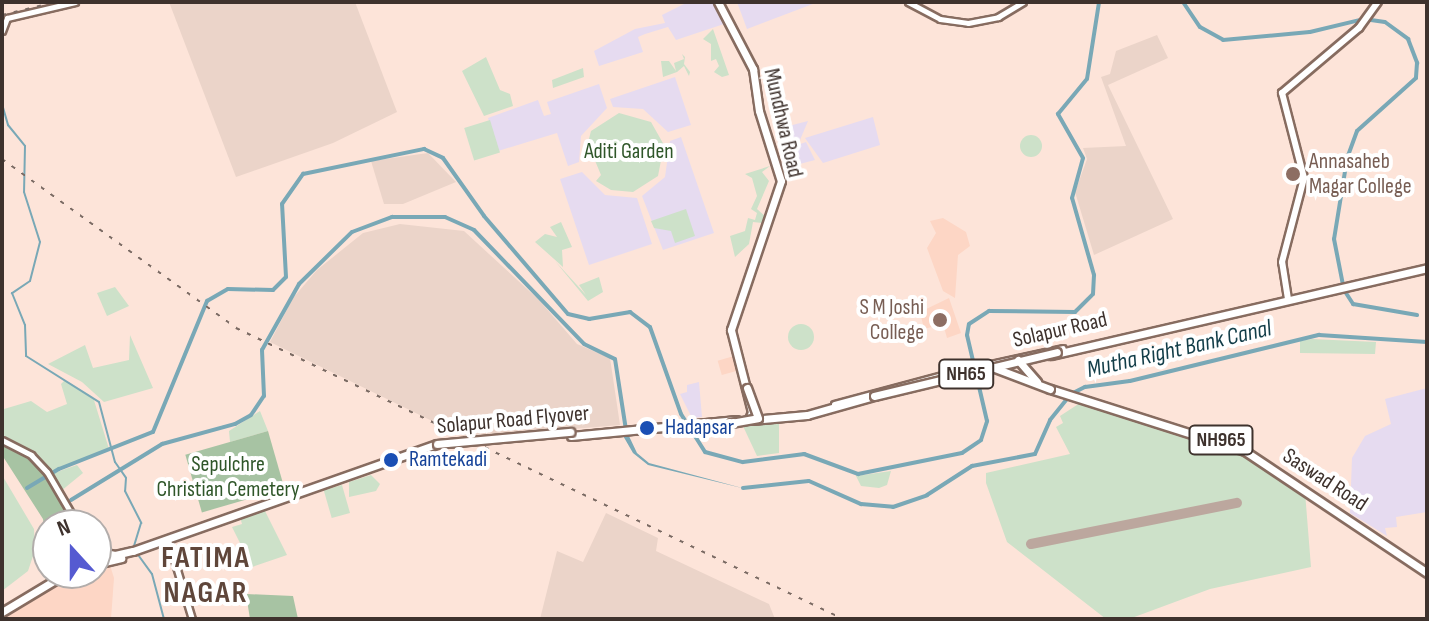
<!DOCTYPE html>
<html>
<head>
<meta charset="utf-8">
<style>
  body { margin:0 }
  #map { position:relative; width:1429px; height:621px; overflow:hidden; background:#fde4d9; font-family:"Sofia Sans Condensed",sans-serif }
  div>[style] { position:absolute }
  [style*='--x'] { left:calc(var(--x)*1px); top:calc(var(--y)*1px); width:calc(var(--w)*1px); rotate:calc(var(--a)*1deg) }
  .commercial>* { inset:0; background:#e6dbf0 }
  .industrial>* { inset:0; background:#ebd4c9 }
  .built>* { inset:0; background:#fdd6c5; transform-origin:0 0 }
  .green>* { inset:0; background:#cde1c9; transform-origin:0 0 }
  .round { border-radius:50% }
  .forest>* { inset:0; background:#a7c3a3; transform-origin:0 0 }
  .water>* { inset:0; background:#79a8b6 }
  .stream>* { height:2px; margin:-1px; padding:0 1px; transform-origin:1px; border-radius:1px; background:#79a8b6 }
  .canal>* { height:4px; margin:-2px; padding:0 2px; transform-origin:2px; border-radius:2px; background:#79a8b6 }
  .runway>* { height:10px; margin:-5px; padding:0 5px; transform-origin:5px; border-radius:5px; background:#bca79e }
  .roads { filter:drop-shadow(2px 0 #876c60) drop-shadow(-2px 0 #876c60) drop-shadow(0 2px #876c60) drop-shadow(0 -2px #876c60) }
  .secondary>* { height:5px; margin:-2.5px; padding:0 2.5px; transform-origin:2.5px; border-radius:2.5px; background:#fff }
  .primary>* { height:6px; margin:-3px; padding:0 3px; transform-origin:3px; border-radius:3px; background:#fff }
  .trunk>* { height:7px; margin:-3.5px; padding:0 3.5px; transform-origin:3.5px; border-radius:3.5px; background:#fff }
  .rail>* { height:2px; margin-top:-1px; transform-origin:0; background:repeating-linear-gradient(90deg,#7a6a63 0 4px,transparent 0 12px) }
  .bridges { filter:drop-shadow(2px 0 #876c60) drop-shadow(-2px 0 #876c60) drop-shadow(0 2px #876c60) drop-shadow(0 -2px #876c60) }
  .trunk-bridge>* { height:7px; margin:-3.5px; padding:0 3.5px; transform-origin:3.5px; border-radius:3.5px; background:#fff }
  .dots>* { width:22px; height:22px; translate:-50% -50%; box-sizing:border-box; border:4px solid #fff; border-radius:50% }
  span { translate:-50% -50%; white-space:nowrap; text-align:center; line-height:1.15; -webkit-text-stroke:8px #fff; paint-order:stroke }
  .shield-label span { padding:2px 6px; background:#fff; border:2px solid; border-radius:6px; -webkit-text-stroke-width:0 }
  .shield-label { font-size:20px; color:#3e322d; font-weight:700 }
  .street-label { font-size:22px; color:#3e322d }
  .park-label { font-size:22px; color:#2f5629 }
  .education-label { font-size:22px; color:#785e54 }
  .left { translate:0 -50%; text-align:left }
  .right { translate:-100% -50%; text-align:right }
  .transit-label { font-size:22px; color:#164399 }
  .water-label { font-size:24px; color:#123d48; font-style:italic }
  .district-label { font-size:30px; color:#5f463a; font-weight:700; letter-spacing:2px }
  .frame { position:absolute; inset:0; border:4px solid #3e322d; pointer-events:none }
  .north { position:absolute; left:32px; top:509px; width:80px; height:80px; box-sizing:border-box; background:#fff; border:2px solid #b2adab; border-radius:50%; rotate:339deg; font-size:22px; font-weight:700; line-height:32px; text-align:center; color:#3e322d }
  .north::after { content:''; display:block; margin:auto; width:28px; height:36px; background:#555ad1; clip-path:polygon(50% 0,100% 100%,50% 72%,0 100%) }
</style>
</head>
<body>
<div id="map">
  <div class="commercial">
    <i style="clip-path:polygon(688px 2px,716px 2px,727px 23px,676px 40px,668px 27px,645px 34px,638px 37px,643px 52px,599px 66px,594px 51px,635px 29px,665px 23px,662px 15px)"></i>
    <i style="clip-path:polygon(737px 2px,818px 2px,747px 29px)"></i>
    <i style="clip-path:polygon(675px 77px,691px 125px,668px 132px,643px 109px,613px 107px,610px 99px)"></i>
    <i style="clip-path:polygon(599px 84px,607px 108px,581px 136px,579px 162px,568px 166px,557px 133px,498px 151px,488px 118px,538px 100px,544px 116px,551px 114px,547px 102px)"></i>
    <i style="clip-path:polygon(873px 117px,880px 145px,823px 163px,805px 138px)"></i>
    <i style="clip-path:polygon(808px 121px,800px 140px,786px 146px,781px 128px)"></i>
    <i style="clip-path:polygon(681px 137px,714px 233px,663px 250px,642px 196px,665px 177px,670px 141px)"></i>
    <i style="clip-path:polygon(806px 142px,815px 160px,792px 166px,786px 149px)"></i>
    <i style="clip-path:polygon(582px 172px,605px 195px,637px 198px,652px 244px,589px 265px,560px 179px)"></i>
    <i style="clip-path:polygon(699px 382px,702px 417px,692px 418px,680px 394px,687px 392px,687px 385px)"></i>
    <i style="clip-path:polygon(1427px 388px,1427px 512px,1396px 517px,1397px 527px,1385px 528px,1387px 536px,1350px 513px,1352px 458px,1365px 436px,1391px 424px,1385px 399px)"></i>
  </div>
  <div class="industrial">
    <i style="clip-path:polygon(169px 2px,355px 2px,397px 112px,333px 143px,236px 177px)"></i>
    <i style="clip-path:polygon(1157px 35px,1168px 58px,1108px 85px,1173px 219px,1094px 255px,1075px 192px,1087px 159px,1083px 148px,1126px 146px,1101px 77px,1110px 74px,1116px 51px)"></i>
    <i style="clip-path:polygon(428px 153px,456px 182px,403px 204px,384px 204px,371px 161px)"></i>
    <i style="clip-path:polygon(400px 224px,464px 231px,539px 300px,577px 344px,610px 358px,620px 425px,467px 438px,270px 342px,293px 298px,317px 270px,363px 233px)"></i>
    <i style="clip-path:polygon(606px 513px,658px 538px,656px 551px,769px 604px,775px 619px,540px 619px,557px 551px,583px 562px)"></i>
  </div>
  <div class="built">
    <i style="clip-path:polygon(943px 218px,966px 232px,970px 246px,958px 255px,955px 298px,943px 291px,927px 248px,936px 233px,930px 221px)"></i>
    <i style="clip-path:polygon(949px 298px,961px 333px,947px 338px,943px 324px,924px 329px,920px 312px)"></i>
    <i style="left:734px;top:356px;width:15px;height:17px;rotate:74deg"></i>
    <i style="clip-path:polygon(109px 562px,114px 578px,111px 619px,2px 619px,2px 614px,73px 573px,96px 573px,96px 566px)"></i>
  </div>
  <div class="green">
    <i style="clip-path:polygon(713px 29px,729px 75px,722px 77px,714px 72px,719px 66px,716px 59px,711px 61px,711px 44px,703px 39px)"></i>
    <i style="clip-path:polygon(682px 54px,685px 57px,684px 64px,690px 72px,689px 76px,684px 66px,677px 72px,663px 77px,661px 61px,669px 61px,676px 71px,674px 63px,684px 59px)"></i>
    <i style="clip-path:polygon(486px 57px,500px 90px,510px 94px,513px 106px,484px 116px,462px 71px)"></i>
    <i style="clip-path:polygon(583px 68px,584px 77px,553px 88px,552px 80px)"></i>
    <i style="clip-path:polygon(619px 113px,651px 122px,664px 145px,658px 176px,633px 192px,611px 190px,596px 181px,601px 175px,591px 151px,585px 154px,591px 131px)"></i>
    <i style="left:490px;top:120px;width:34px;height:27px;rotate:73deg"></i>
    <i class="round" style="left:1020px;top:135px;width:22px;height:22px"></i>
    <i style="clip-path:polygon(770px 166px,762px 172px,769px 181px,757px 209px,765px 216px,762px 223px,753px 222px,749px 244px,735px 257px,730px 236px,745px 231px,748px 218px,755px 220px,757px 213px,751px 209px,757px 196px,752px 178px,745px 174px)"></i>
    <i style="clip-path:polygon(686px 209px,695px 236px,675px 243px,671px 231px,654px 228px,651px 221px)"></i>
    <i style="clip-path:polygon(561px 222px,572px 247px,562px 250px,563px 267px,535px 242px,545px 234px,557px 237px,550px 227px)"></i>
    <i style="clip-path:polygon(555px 261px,586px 295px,579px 285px,599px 277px,603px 292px,588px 301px)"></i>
    <i style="clip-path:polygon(115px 287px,129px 306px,107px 316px,97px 293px)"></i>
    <i class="round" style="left:788px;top:324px;width:26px;height:26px"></i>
    <i style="clip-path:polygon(130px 335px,153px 388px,104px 402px,82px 382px,48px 364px,85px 345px,93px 368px,129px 360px)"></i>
    <i style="clip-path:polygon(1312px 339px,1376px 342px,1375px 354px,1300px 353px,1300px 341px)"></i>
    <i style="clip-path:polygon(65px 380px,93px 397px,109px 449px,50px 473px,32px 455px,2px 437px,2px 398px,4px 409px,31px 401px,47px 412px,67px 404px,61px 384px)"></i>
    <i style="clip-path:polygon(1080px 403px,1240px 450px,1305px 492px,1311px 567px,1210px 589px,1129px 619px,1106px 619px,1007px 542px,986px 483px,986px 473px,1070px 454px,1056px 427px,1063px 423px,1060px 416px)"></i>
    <i style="clip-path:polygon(260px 411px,268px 431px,230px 442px,229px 431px)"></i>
    <i style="clip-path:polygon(779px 420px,779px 453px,757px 456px,742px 424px)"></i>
    <i style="clip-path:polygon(77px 465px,83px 473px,61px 491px,51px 474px)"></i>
    <i style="clip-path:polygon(891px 471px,887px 485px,879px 488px,861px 486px,856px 476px)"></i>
    <i style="clip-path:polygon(2px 475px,34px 529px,35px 550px,28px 571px,2px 591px)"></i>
    <i style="clip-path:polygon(371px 475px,380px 484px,376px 491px,349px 497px,349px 482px)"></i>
    <i style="left:342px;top:485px;width:29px;height:19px;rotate:74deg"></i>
    <i style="clip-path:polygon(264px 509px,287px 555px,252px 567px,232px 527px,242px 524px,240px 517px)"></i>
  </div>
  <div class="forest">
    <i style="left:268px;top:431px;width:60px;height:86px;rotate:74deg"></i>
    <i style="clip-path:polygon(2px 441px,34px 460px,74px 525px,48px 525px,48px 552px,43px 519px,2px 455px)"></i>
    <i style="clip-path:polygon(246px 594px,293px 596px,298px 619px,250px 619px)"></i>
  </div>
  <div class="water">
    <i style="clip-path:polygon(622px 434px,628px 434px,637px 453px,649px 463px,746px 489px,648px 465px,633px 453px)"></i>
  </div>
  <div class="stream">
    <i style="--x:2;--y:104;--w:22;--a:74"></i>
    <i style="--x:8;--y:125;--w:27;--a:51"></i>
    <i style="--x:25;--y:146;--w:46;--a:91.2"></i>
    <i style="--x:24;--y:192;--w:52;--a:72.3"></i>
    <i style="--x:40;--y:242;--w:40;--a:104.4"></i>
    <i style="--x:30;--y:281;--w:22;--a:146"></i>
    <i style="--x:12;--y:293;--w:35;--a:68"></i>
    <i style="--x:25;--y:325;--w:31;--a:88"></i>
    <i style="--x:26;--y:356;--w:86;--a:32.2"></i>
    <i style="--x:99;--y:402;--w:62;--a:75.1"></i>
    <i style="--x:115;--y:462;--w:19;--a:55"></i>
    <i style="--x:126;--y:478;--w:13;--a:94"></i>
    <i style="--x:125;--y:491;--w:36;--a:63"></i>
    <i style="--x:141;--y:523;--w:24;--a:107"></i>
    <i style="--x:136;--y:552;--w:27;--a:54"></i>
    <i style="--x:152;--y:574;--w:47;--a:75.1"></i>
  </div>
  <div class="canal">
    <i style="--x:1183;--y:2;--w:30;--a:56"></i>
    <i style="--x:1200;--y:27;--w:26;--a:29"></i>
    <i style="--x:1223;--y:40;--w:87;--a:-5.3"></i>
    <i style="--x:1310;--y:32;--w:56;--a:-13.5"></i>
    <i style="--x:1364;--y:19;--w:21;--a:8"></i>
    <i style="--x:1385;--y:22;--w:29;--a:36"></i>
    <i style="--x:1408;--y:39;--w:26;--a:69"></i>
    <i style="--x:1417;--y:63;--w:15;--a:94"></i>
    <i style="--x:1416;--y:78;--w:79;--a:138.1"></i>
    <i style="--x:1357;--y:131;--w:30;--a:110"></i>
    <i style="--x:1347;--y:159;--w:81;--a:99.2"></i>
    <i style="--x:1334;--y:239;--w:52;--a:78.9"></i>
    <i style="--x:1344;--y:290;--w:17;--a:57"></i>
    <i style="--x:1353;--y:304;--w:65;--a:9.8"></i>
    <i style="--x:27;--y:488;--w:37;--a:-31"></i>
    <i style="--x:59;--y:469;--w:101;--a:-21.5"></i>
    <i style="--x:153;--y:432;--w:142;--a:-67.6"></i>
    <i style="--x:207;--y:301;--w:24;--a:-30"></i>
    <i style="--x:228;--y:289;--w:45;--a:1.3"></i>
    <i style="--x:273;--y:290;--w:18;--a:-45"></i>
    <i style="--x:286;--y:277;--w:73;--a:-93.1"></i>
    <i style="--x:282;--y:204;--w:37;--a:-55"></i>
    <i style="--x:303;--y:174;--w:124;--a:-11.7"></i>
    <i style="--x:424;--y:149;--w:21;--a:25"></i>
    <i style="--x:443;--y:158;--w:71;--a:54.7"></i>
    <i style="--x:484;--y:216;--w:129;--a:49.4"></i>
    <i style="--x:568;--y:314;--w:22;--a:13"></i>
    <i style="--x:589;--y:319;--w:42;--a:-9.7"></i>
    <i style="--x:630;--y:312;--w:25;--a:37"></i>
    <i style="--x:650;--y:327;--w:92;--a:70.4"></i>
    <i style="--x:681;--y:414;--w:45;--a:57.7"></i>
    <i style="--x:705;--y:452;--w:39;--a:15"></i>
    <i style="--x:743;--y:462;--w:62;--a:-7.5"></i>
    <i style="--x:804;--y:454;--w:58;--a:20.3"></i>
    <i style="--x:858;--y:474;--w:106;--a:-11.4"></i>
    <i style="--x:962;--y:453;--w:23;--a:-34"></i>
    <i style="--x:981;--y:440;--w:20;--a:-72"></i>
    <i style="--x:987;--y:421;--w:88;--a:-103.1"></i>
    <i style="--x:967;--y:335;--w:11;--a:-80"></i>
    <i style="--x:969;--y:324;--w:24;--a:-33"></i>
    <i style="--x:989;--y:311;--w:86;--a:0.7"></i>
    <i style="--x:1075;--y:312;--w:25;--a:-45"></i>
    <i style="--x:1093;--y:294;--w:19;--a:-87"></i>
    <i style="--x:1094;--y:275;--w:80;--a:-105.9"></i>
    <i style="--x:1072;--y:198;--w:41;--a:-74.6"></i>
    <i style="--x:1083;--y:158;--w:51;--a:-119.6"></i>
    <i style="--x:1058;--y:114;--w:45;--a:-50.4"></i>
    <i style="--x:1087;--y:79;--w:78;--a:-81.1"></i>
    <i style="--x:743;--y:488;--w:66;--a:-6.1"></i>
    <i style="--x:809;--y:481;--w:57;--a:23.9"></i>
    <i style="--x:861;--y:504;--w:32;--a:5"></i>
    <i style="--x:893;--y:507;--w:36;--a:-19"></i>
    <i style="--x:927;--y:495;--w:54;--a:-32.8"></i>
    <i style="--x:972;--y:466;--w:64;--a:-10.8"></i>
    <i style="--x:1035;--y:454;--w:37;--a:-66"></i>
    <i style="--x:1050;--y:420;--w:33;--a:-51"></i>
    <i style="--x:1071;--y:394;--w:16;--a:-27"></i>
    <i style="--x:1085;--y:387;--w:45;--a:-7.6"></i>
    <i style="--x:1130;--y:381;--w:195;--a:-13.7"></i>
    <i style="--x:1319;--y:335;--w:108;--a:3.7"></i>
    <i style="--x:71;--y:500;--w:107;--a:-31.6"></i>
    <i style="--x:162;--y:444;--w:76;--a:-15.3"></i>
    <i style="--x:235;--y:424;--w:18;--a:-29"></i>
    <i style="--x:251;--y:415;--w:23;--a:-56"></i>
    <i style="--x:264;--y:396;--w:46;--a:-92.5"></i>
    <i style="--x:262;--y:350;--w:76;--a:-60.7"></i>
    <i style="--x:299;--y:284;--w:74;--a:-44.5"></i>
    <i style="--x:352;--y:232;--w:43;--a:-20.6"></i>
    <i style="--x:392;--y:217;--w:53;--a:0"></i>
    <i style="--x:445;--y:217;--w:32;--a:24"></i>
    <i style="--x:474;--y:230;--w:158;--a:46"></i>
    <i style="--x:584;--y:344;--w:34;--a:26"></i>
    <i style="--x:615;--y:359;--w:72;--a:81.2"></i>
  </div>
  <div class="runway">
    <i style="--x:1031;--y:544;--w:210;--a:-11.3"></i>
  </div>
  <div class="roads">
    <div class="secondary">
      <i style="--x:908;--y:2;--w:36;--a:28"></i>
      <i style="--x:940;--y:19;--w:28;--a:8"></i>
      <i style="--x:968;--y:23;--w:31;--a:-11"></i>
      <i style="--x:998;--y:17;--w:29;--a:-31"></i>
      <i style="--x:2;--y:31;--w:14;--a:-69"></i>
      <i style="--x:7;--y:18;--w:70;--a:-13.2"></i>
      <i style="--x:2;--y:440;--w:33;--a:27"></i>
      <i style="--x:31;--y:455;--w:23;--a:47"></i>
      <i style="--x:47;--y:472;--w:61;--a:59.7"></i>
      <i style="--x:168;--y:540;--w:83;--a:73.1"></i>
    </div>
    <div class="primary">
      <i style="--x:1288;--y:299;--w:37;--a:-99"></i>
      <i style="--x:1282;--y:262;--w:87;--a:-75.3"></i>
      <i style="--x:1304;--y:178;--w:88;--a:-104.5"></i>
      <i style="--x:1282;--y:93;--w:101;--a:-40.2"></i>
      <i style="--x:1359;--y:28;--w:32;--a:-54"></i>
      <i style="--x:973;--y:369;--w:92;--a:-12.5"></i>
      <i style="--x:835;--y:405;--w:112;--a:-15"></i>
    </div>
    <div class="trunk">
      <i style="--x:718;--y:2;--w:76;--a:62.4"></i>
      <i style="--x:753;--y:69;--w:42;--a:81.9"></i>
      <i style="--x:759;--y:111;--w:73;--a:72.6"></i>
      <i style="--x:781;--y:181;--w:157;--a:108.6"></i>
      <i style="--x:731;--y:330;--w:85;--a:75.6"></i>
      <i style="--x:752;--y:412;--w:8;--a:113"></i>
      <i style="--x:1051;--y:355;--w:386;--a:-13"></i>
      <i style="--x:1050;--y:389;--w:205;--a:17.6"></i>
      <i style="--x:1245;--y:451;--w:219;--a:33.8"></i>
      <i style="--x:752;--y:420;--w:55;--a:-5.2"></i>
      <i style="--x:807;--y:415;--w:70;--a:-15.8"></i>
      <i style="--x:571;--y:436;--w:166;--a:-5.5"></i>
      <i style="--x:96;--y:551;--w:19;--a:12"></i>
      <i style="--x:115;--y:555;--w:18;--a:-13"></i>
      <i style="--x:133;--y:551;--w:322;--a:-19.4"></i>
      <i style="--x:96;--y:564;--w:26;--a:-13"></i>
      <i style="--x:2;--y:612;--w:76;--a:-31"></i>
    </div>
  </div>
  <div class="rail">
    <i style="--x:2;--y:15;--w:55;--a:-13.8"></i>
    <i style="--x:2;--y:159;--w:289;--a:35.8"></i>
    <i style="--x:236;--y:328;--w:673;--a:25.61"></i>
  </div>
  <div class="bridges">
    <div class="trunk-bridge">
      <i style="--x:1018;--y:360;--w:29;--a:49"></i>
      <i style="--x:992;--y:367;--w:62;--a:20.8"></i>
      <i style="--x:874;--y:396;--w:188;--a:-13.5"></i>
      <i style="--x:731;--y:423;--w:27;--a:-10"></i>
      <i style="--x:758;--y:418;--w:32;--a:-110"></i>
      <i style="--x:437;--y:444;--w:134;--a:-5.2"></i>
    </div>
  </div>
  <div class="dots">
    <i style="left:1293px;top:174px;background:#8d6e63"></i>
    <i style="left:940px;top:320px;background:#8d6e63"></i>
    <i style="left:647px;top:428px;background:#1a4fb4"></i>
    <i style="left:391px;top:460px;background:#1a4fb4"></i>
  </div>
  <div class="shield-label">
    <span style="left:966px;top:374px">NH65</span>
    <span style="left:1221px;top:440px">NH965</span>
  </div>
  <div class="street-label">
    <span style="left:783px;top:123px;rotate:77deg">Mundhwa Road</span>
    <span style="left:1060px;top:330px;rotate:-13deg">Solapur Road</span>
    <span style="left:513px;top:420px;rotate:-5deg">Solapur Road Flyover</span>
    <span style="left:1325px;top:480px;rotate:33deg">Saswad Road</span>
  </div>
  <div class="park-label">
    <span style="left:629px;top:152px">Aditi Garden</span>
    <span style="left:228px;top:477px">Sepulchre<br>Christian Cemetery</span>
  </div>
  <div class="education-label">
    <span class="left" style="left:1309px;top:174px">Annasaheb<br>Magar College</span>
    <span class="right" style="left:924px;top:320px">S M Joshi<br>College</span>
  </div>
  <div class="transit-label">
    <span class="left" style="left:665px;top:428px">Hadapsar</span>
    <span class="left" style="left:409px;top:460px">Ramtekadi</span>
  </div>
  <div class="water-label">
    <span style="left:1179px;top:349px;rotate:-13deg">Mutha Right Bank Canal</span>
  </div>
  <div class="district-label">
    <span style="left:206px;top:575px">FATIMA<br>NAGAR</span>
  </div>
  <div class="frame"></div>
  <div class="north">N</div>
</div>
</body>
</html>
